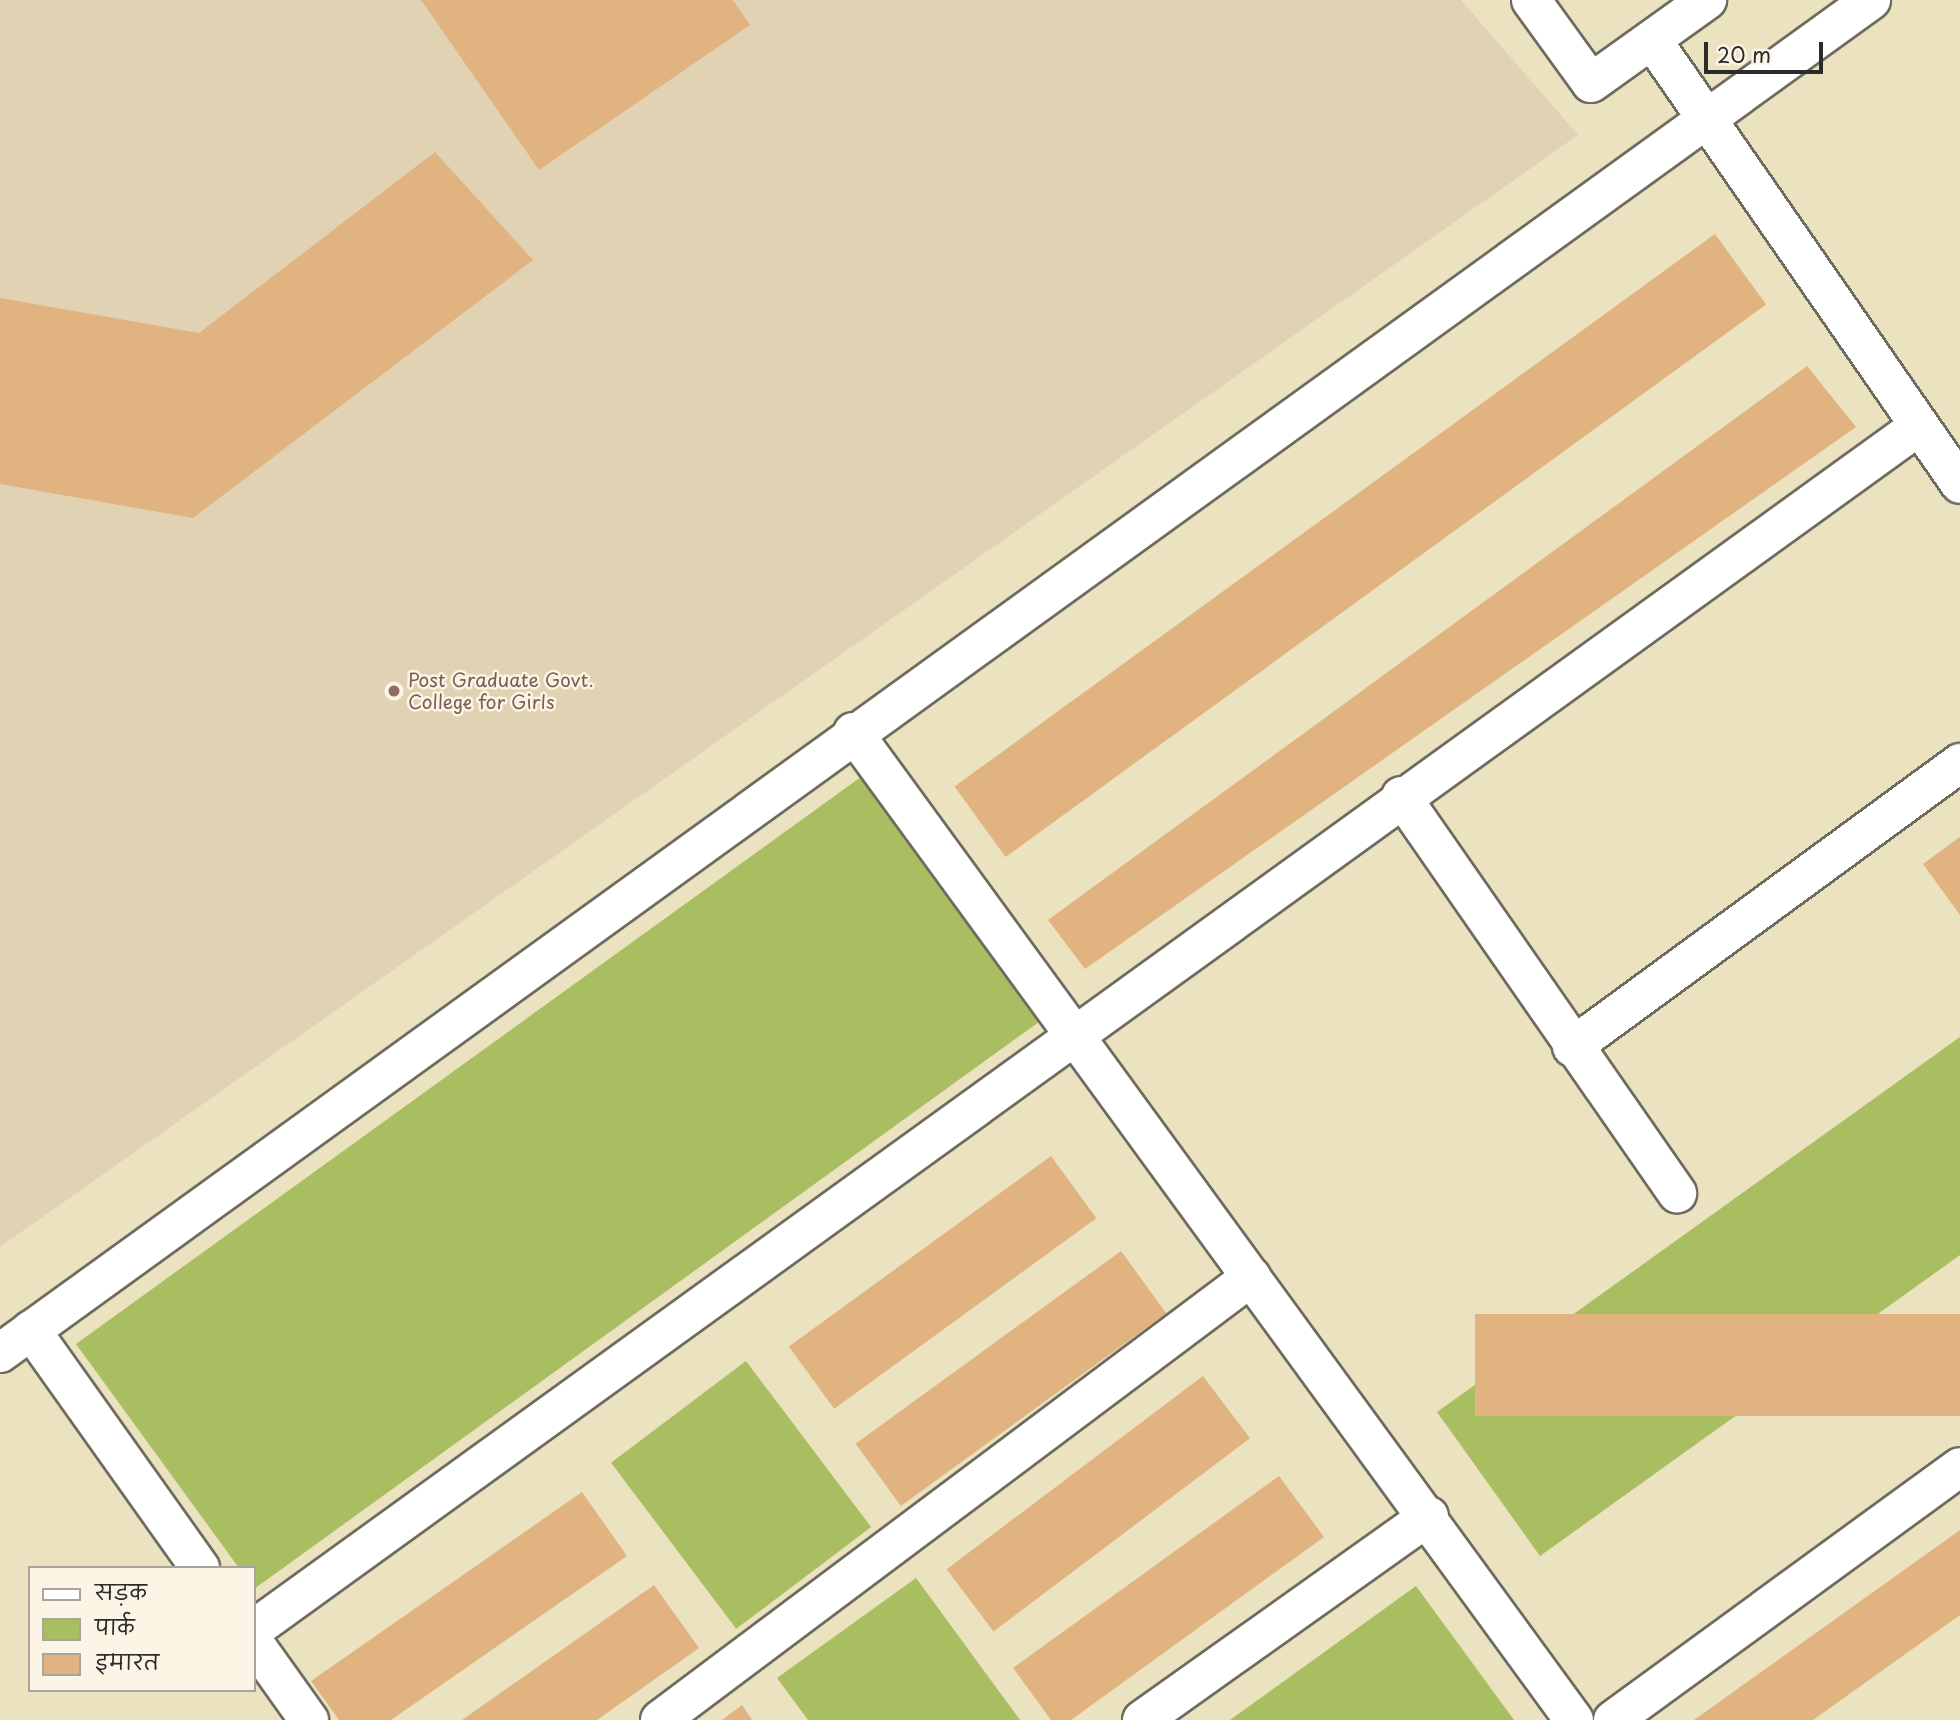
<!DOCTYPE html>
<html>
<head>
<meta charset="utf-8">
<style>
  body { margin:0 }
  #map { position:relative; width:1960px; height:1720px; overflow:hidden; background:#ebe2bf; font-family:"Playpen Sans","Playpen Sans Deva",sans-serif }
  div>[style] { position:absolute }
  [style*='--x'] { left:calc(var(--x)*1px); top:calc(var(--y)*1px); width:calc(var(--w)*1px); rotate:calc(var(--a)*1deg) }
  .built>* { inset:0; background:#e1d2b4 }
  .green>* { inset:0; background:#a9bd61; transform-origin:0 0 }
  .building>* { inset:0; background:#e0b380; transform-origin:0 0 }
  .roads { filter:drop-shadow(2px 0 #6e6b5f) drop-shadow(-2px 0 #6e6b5f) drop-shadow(0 2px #6e6b5f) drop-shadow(0 -2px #6e6b5f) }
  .street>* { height:38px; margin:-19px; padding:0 19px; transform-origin:19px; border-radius:19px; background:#fff }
  .dots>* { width:19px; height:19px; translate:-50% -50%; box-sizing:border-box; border:4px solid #fcf5e5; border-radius:50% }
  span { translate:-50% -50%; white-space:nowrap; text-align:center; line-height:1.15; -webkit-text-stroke:5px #fcf5e5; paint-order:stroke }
  .education-label { font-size:19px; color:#785e54 }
  .left { translate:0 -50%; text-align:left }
  .legend { position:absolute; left:28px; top:1566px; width:228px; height:126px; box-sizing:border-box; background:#fcf5e5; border:2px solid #a8a49b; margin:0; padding:9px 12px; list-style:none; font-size:21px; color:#2b2b2b }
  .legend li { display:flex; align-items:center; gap:14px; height:35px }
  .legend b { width:35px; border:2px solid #a8a49b }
  .scale { position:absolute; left:1704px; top:42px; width:119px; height:32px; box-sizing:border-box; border:4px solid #2b2b2b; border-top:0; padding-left:9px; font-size:21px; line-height:24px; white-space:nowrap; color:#2b2b2b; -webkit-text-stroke:5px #fcf5e5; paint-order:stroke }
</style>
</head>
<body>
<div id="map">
  <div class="built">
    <i style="clip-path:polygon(0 0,1461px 0,1578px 135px,0 1247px)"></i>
  </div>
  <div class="green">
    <i style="clip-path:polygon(865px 774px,1043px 1019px,254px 1589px,254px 1568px,239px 1568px,76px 1344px)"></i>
    <i style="clip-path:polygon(1960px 1037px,1960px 1255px,1540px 1556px,1437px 1412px)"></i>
    <i style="left:746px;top:1361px;width:208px;height:169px;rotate:53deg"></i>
    <i style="clip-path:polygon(916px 1578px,1020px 1720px,808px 1720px,777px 1678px)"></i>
    <i style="clip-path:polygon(1416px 1586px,1514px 1720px,1230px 1720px)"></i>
  </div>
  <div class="building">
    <i style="clip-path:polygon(421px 0,733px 0,750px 25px,539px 170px)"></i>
    <i style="clip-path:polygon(435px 152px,533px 260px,193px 518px,0 484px,0 298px,199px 333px)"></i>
    <i style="left:1715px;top:234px;width:87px;height:940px;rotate:54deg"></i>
    <i style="clip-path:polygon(1807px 366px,1856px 427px,1085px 969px,1048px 920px)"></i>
    <i style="clip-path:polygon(1960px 837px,1960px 915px,1923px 864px)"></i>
    <i style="left:1051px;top:1156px;width:77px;height:324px;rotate:54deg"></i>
    <i style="left:1121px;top:1251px;width:77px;height:328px;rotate:54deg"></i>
    <i style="left:1960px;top:1314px;width:102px;height:485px;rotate:90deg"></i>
    <i style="left:1203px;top:1376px;width:78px;height:321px;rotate:53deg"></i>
    <i style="clip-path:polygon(1279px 1476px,1324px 1537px,1071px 1720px,1051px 1720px,1013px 1668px)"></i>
    <i style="clip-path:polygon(582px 1492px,627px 1556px,391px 1720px,339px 1720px,311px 1681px)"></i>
    <i style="clip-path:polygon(1960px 1530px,1960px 1615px,1813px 1720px,1694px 1720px)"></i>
    <i style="clip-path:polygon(654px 1585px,699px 1648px,597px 1720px,462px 1720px)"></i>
    <i style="clip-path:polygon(742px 1705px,752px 1720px,722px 1720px)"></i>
  </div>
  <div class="roads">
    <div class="street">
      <i style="--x:1531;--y:0;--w:102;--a:54.1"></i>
      <i style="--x:1591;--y:83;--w:143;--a:-35.6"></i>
      <i style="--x:1652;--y:40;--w:540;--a:55.25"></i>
      <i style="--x:853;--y:732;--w:1223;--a:53.88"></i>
      <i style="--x:1401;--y:796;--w:484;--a:55.2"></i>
      <i style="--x:1572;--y:1047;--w:481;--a:-36.2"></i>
      <i style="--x:31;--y:1330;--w:292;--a:54.6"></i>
      <i style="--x:0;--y:1353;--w:2309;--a:-35.87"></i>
      <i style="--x:254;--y:1629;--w:2054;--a:-35.85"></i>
      <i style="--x:254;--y:1643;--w:95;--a:54.5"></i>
      <i style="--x:660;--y:1720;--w:739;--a:-36.85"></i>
      <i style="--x:1142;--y:1720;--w:352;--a:-35.4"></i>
      <i style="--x:1613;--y:1720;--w:429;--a:-36.1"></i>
    </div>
  </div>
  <div class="dots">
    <i style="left:394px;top:691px;background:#8d6e63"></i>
  </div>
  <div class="education-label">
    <span class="left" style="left:408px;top:691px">Post Graduate Govt.<br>College for Girls</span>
  </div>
  <ul class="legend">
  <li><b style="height:9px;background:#fff"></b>सड़क</li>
  <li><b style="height:19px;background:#a9bd61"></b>पार्क</li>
  <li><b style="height:19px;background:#e0b380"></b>इमारत</li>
  </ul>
  <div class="scale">20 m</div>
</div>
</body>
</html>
